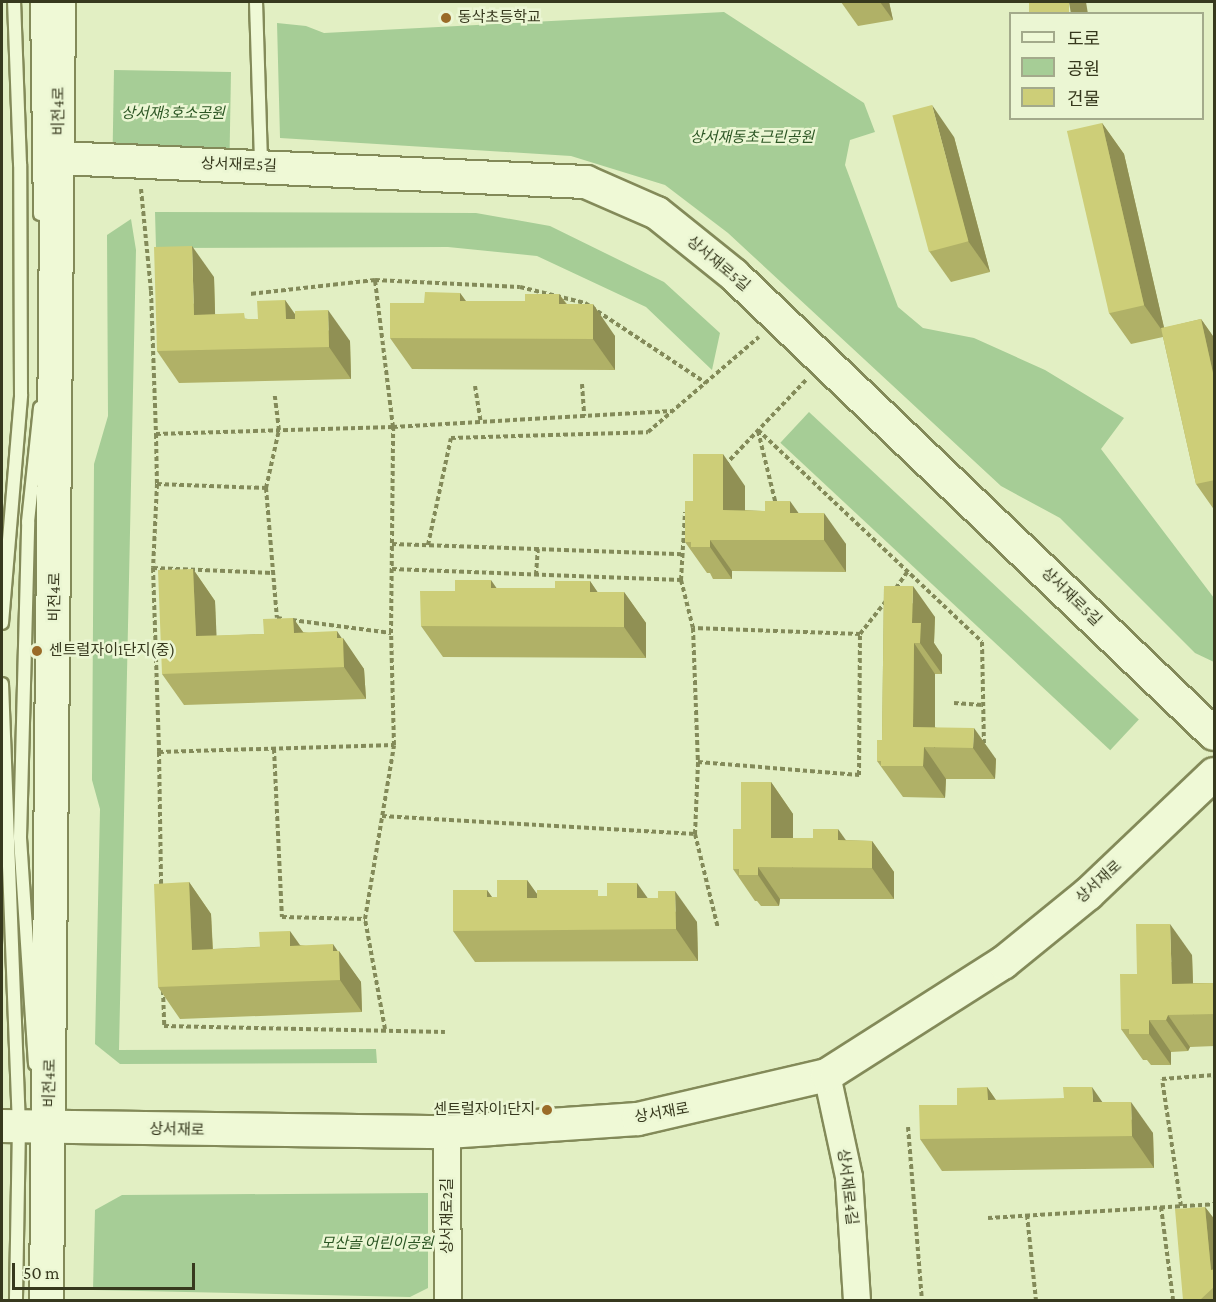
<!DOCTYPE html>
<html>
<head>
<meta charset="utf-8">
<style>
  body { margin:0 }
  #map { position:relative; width:1216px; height:1302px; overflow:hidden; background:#e2efc3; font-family:"Crimson Pro","Noto Sans KR",serif }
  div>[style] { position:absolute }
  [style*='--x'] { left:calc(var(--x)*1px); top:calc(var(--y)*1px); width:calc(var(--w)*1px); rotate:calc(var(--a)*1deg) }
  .green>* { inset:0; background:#a6cd96; transform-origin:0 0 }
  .path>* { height:4px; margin-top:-2px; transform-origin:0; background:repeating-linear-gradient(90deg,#838a59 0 4.5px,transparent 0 7.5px) }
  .roads { filter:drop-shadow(2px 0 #838a59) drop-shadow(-2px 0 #838a59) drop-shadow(0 2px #838a59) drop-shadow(0 -2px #838a59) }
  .service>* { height:12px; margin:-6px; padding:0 6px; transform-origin:6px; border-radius:6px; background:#eff9d6 }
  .minor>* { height:26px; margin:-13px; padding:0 13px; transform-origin:13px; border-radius:13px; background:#eff9d6 }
  .tertiary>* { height:32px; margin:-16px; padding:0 16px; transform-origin:16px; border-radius:16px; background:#eff9d6 }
  .secondary>* { height:33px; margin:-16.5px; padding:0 16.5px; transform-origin:16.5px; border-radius:16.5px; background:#eff9d6 }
  .wall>* { inset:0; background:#b0b167 }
  .shaded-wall>* { inset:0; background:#909054 }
  .building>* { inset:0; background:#cdce78; transform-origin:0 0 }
  .dots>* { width:16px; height:16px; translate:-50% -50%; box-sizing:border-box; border:3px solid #ebf6d3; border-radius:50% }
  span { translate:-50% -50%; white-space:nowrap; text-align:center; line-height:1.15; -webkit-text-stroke:5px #ebf6d3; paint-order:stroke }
  .poi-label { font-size:15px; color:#37391e }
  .left { translate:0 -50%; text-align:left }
  .right { translate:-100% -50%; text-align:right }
  .street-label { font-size:15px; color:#37391e }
  .park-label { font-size:15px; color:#2c5624; font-style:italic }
  .frame { position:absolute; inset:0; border:3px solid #37391e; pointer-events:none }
  .legend { position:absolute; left:1009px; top:12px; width:195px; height:108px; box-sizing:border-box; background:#ebf6d3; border:2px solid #a3aa8b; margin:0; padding:8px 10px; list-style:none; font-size:18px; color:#37391e }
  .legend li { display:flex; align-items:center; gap:12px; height:30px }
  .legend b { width:30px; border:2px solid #a3aa8b }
  .scale { position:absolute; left:12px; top:1263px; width:183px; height:27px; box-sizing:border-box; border:3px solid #37391e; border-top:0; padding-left:8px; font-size:18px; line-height:21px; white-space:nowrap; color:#37391e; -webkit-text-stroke:4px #ebf6d3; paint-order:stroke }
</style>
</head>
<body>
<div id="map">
  <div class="green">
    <i style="clip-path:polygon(724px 12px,864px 103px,875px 132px,850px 140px,845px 165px,898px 307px,923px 328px,974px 338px,1045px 370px,1124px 418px,1101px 449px,1214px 598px,1214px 662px,1195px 653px,1060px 518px,1001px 486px,728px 233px,665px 185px,571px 156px,280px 138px,277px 23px,306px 26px,324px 33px)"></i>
    <i style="left:114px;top:70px;width:117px;height:86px;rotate:1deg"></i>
    <i style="clip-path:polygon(155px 212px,476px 213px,550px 226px,664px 282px,720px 333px,712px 370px,646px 307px,537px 256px,448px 247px,156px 248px)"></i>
    <i style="clip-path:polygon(131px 219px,136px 250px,119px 1050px,376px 1049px,377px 1063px,120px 1064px,95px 1044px,100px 809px,92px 780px,94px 464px,108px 416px,107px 235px)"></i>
    <i style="left:809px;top:412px;width:451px;height:42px;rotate:43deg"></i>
    <i style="clip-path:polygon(428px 1193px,428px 1288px,410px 1297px,93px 1290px,95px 1210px,122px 1195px)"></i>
  </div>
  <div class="path">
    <i style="--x:141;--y:189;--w:102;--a:84.4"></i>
    <i style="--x:151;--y:291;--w:143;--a:88"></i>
    <i style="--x:156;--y:434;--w:237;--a:-1.7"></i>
    <i style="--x:393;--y:427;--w:148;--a:-97"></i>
    <i style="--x:375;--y:280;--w:126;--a:173.6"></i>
    <i style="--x:375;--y:280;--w:145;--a:2.8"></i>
    <i style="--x:520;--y:287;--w:67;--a:13.8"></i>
    <i style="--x:585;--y:303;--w:145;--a:33.5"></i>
    <i style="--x:582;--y:384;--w:32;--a:86"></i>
    <i style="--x:475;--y:386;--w:36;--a:81"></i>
    <i style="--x:758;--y:430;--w:308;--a:43.4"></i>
    <i style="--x:982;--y:642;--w:101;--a:88.9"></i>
    <i style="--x:758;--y:431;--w:76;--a:76.3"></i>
    <i style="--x:156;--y:434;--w:50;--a:88.9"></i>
    <i style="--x:157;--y:484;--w:109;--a:2.1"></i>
    <i style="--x:266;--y:488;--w:59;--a:-77.4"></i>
    <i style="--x:279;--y:430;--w:35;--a:-97"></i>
    <i style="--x:725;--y:465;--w:119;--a:-46.4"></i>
    <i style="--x:157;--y:484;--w:84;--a:92.7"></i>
    <i style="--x:153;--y:568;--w:120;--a:2.4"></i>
    <i style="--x:266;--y:488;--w:130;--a:85.2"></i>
    <i style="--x:277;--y:618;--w:7;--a:8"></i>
    <i style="--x:392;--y:544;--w:291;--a:2"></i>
    <i style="--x:428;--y:545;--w:109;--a:-77.9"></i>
    <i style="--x:451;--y:438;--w:197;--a:-1.7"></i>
    <i style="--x:648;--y:432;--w:146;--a:-40.6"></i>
    <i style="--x:153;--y:568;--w:184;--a:88.1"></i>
    <i style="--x:159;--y:752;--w:235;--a:-1.7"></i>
    <i style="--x:394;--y:745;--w:112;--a:-91.5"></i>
    <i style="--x:392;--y:569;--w:289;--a:2.2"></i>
    <i style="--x:681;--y:580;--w:49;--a:76"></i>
    <i style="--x:536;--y:575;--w:26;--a:-86"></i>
    <i style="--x:681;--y:580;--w:68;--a:-86.6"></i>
    <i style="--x:896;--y:588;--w:21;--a:-55"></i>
    <i style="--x:292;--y:620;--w:100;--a:7.5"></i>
    <i style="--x:391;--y:633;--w:206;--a:-89.4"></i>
    <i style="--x:393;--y:427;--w:279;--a:-3.3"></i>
    <i style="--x:860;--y:634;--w:42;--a:-51.8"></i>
    <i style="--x:954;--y:703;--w:29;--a:4"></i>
    <i style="--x:274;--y:749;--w:168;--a:87.3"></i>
    <i style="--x:282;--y:917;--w:83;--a:1.4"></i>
    <i style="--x:159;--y:752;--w:134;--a:89.1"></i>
    <i style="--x:382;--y:816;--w:314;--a:3.3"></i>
    <i style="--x:695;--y:834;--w:72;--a:-87.6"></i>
    <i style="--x:698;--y:762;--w:162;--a:4.6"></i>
    <i style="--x:859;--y:775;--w:141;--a:-89.6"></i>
    <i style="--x:860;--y:634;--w:167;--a:-177.9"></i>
    <i style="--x:693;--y:628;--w:134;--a:87.9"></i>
    <i style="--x:695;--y:834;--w:97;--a:76.3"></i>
    <i style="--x:163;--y:990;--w:36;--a:88"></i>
    <i style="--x:164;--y:1026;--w:281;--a:1.2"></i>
    <i style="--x:385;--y:1029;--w:112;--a:-100.3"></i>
    <i style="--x:365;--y:919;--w:176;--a:-80.5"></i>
    <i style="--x:908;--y:1127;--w:174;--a:85.4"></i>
    <i style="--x:1181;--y:1206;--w:128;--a:-98.5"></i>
    <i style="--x:1162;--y:1079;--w:52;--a:-4.4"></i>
    <i style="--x:1161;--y:1207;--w:94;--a:82.6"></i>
    <i style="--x:1027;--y:1215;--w:85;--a:84"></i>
    <i style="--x:988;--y:1218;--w:226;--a:-3.5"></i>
  </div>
  <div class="roads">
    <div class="service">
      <i style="--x:37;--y:2;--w:212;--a:89.2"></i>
      <i style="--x:256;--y:2;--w:163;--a:88.2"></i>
      <i style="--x:2;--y:623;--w:229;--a:-85.2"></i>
      <i style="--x:21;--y:395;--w:231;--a:-90.2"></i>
      <i style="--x:20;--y:164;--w:162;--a:-92.1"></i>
      <i style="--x:2;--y:684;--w:442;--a:87.8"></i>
      <i style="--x:19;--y:1126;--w:174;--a:91"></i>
      <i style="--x:35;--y:1064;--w:227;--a:-93.8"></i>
      <i style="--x:20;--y:837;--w:315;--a:-88.5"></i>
      <i style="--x:28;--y:522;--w:115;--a:-84"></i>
    </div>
    <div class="minor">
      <i style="--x:827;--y:1075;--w:104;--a:77.8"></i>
      <i style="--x:849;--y:1177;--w:123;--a:86.3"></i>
      <i style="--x:447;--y:1132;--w:168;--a:89.7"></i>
    </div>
    <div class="tertiary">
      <i style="--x:59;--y:158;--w:528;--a:2.61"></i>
      <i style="--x:586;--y:182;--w:77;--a:23.6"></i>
      <i style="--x:657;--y:213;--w:99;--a:38.8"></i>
      <i style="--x:734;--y:275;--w:664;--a:43.72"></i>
      <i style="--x:2;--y:1126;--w:445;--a:0.8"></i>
      <i style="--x:447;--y:1132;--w:191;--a:-3.9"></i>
      <i style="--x:638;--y:1119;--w:194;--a:-13.1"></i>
      <i style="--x:827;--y:1075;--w:209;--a:-32.5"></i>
      <i style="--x:1003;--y:963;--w:109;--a:-39.1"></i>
      <i style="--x:1088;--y:894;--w:174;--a:-43.6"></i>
    </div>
    <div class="secondary">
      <i style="--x:46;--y:1300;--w:1298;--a:-89.47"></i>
    </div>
  </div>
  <div class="wall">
    <i style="clip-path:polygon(841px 2px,889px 2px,893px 20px,858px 26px)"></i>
    <i style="clip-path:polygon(1102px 123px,1124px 154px,1164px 328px,1201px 319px,1215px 339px,1215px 511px,1196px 484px,1163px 337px,1131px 344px,1109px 313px)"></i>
    <i style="clip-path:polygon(954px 137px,990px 272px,951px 282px,929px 251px)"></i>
    <i style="clip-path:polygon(214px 277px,215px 314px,248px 319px,258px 319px,285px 300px,295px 314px,350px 341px,351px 379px,179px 383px,157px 351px)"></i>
    <i style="clip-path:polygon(460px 293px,466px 301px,525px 301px,559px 294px,567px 304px,615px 336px,615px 370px,412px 369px,390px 338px,424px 303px)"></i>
    <i style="clip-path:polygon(745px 486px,745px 510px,798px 513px,846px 544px,846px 572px,732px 571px,732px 579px,713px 579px,710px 573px,707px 573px,685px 542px,693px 501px)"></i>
    <i style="clip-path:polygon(193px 569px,215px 601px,216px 636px,264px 634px,293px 618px,303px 632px,341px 638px,364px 669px,366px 699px,184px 705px,162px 674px)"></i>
    <i style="clip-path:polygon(590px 581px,597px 592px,624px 592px,646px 623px,646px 658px,443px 657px,421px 626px,455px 591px,497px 588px,555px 588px)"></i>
    <i style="clip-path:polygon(884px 586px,935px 617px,934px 643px,942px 655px,942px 674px,935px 674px,935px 727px,996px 759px,995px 779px,946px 779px,945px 798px,903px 797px,877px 761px,882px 740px)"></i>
    <i style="clip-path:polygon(771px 782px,793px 814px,793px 838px,872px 841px,894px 872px,894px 899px,780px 899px,779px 906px,761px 906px,757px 901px,755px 901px,733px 869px,741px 829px)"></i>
    <i style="clip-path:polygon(527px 880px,537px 894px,647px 898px,697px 922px,698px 961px,475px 962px,453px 931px,487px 890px,492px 897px,497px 897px)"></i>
    <i style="clip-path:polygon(189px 882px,211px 914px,213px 949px,300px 945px,337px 951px,361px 982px,362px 1012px,180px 1019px,158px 987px)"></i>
    <i style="clip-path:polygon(1192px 955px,1193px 983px,1215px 983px,1215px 1046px,1190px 1047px,1188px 1051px,1171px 1052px,1171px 1065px,1151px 1065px,1147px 1060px,1143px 1060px,1121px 1029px,1137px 974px)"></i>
    <i style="clip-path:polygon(987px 1087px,996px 1100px,1103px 1102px,1153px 1133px,1154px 1168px,942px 1171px,920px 1139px,957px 1105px)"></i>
    <i style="clip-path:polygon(1205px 1207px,1215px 1220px,1215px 1300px,1183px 1300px)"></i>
  </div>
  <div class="shaded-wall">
    <i style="clip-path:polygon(880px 2px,889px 2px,893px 20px)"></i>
    <i style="clip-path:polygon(1069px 2px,1086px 2px,1088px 14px,1071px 14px)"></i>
    <i style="clip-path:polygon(932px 105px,954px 137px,990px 272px,968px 241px)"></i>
    <i style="clip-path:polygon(1102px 123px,1124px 154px,1166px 336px,1144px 305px)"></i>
    <i style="clip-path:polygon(192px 246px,214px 277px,216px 346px,194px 315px)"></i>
    <i style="clip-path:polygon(460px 293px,482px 324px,460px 301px)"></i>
    <i style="clip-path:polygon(559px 294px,581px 325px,559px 304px)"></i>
    <i style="clip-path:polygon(285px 300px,307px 332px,286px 319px)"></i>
    <i style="clip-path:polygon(593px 304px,615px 336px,615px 370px,593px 339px)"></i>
    <i style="clip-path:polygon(328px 310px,350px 341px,351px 379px,329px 347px)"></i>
    <i style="clip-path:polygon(1201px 319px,1215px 339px,1215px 382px)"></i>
    <i style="clip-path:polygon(723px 454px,745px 486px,745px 540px,723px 510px)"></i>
    <i style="clip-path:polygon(790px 501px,812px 532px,790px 513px)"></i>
    <i style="clip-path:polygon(824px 513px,846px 544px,846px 572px,824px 540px)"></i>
    <i style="clip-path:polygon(710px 540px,732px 571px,732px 579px,710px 547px)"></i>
    <i style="clip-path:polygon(193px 569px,215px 601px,218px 668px,196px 636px)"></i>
    <i style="clip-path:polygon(491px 580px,513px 612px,491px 588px)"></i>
    <i style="clip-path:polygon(590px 581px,612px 613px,590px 592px)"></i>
    <i style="clip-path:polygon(913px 586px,935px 617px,934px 643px,942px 655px,942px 674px,920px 643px,912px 623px)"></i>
    <i style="clip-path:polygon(624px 592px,646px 623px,646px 658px,624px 627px)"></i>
    <i style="clip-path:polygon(293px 618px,315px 649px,294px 633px)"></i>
    <i style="clip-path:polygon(337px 631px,343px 640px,343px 638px,364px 669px,366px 699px,344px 667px,337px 638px)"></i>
    <i style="clip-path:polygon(914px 643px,935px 674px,935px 748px,913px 727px)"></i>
    <i style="clip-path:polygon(974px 728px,996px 759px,995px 779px,973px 748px)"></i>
    <i style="clip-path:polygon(924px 747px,946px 779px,945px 798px,923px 766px)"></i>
    <i style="clip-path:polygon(771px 782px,793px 814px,793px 868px,771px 838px)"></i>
    <i style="clip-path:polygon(838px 829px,860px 860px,838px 840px)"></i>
    <i style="clip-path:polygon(872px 841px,894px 872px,894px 899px,872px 868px)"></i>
    <i style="clip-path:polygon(758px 867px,780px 899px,779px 906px,758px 875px)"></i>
    <i style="clip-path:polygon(527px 880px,549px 911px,527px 898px)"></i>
    <i style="clip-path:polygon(189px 882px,211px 914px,214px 981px,192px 950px)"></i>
    <i style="clip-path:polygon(637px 883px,659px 914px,637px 898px)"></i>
    <i style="clip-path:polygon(487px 890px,509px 922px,487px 897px)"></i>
    <i style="clip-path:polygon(675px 891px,697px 922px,698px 961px,676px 929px)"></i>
    <i style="clip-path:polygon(1170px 924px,1192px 955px,1194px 1015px,1172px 984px)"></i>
    <i style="clip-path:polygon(290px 931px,312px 962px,290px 946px)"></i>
    <i style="clip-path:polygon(333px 944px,339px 953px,339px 951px,361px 982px,362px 1012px,340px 980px,333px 951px)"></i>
    <i style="clip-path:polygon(1168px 1015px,1190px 1047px,1188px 1051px,1166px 1020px)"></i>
    <i style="clip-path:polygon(1149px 1020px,1171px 1052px,1171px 1065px,1149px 1034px)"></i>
    <i style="clip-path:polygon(987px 1087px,1009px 1119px,988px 1100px)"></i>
    <i style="clip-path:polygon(1092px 1087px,1114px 1119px,1093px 1102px)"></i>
    <i style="clip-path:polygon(1131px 1102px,1153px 1133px,1154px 1168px,1132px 1136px)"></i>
    <i style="clip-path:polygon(1205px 1207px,1215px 1220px,1215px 1275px,1211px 1270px)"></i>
  </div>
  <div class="building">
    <i style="left:1029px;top:2px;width:40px;height:12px"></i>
    <i style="left:932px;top:105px;width:141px;height:41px;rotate:75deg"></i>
    <i style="left:1102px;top:123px;width:187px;height:36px;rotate:77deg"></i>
    <i style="clip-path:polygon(192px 246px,194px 315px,244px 313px,245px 319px,258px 319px,257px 301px,285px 300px,286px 319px,295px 319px,295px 311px,328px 310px,329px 347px,157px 351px,154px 247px)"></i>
    <i style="clip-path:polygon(425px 292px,460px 293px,460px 301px,525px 301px,525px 294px,559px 294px,559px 304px,593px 304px,593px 339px,390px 338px,390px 303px,424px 303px)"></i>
    <i style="clip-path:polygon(1201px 319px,1215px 382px,1215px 480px,1196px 484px,1161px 328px)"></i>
    <i style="clip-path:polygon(693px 454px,723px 454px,723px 510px,765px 511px,765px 501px,790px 501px,790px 513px,824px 513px,824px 540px,710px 540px,710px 547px,691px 547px,691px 542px,685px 542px,685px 501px,693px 501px)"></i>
    <i style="clip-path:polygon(193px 569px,196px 636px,264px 634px,263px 619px,293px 618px,294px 633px,337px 631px,337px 638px,343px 638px,344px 667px,162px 674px,158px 570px)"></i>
    <i style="clip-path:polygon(455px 580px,491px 580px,491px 588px,555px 588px,555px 581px,590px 581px,590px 592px,624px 592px,624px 627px,421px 626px,420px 591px,455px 591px)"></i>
    <i style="clip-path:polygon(884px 586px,913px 586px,912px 623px,921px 623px,920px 643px,914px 643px,913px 727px,974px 728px,973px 748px,924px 747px,923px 766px,881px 766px,881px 761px,877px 761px,877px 740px,882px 740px)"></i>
    <i style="clip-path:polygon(741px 782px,771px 782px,771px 838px,813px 838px,813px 829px,838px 829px,838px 840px,872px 841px,872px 868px,758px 867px,758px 875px,739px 875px,739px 869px,733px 869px,733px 829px,741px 829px)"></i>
    <i style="clip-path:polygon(497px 880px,527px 880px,527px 898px,537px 898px,537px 890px,598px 890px,598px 896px,607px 896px,607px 883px,637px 883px,637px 898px,658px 898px,658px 891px,675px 891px,676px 929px,453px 931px,453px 890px,487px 890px,487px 897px,497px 897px)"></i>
    <i style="clip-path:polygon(189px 882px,192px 950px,260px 947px,259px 932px,290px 931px,290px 946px,333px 944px,333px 951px,339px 951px,340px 980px,158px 987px,154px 884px)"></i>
    <i style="clip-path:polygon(1136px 924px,1170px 924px,1172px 984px,1215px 983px,1215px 1014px,1168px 1015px,1166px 1020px,1149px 1020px,1149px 1034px,1129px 1034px,1129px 1029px,1121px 1029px,1120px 974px,1137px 974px)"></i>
    <i style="clip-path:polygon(987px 1087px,988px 1100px,1064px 1098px,1063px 1087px,1092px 1087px,1093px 1102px,1131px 1102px,1132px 1136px,920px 1139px,919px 1105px,957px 1105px,957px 1088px)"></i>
    <i style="clip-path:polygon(1205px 1207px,1211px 1270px,1215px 1269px,1215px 1286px,1200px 1300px,1183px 1300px,1175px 1209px)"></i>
  </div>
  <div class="dots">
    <i style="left:446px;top:18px;background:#9a6b28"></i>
    <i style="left:37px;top:651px;background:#9a6b28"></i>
    <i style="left:547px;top:1110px;background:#9a6b28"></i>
  </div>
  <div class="poi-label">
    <span class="left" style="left:458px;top:18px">동삭초등학교</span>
    <span class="left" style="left:49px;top:651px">센트럴자이1단지(중)</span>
    <span class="right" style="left:535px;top:1110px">센트럴자이1단지</span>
  </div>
  <div class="street-label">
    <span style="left:59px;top:111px;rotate:-90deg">비전4로</span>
    <span style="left:239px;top:165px;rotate:2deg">상서재로5길</span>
    <span style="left:718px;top:264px;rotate:40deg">상서재로5길</span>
    <span style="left:55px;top:597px;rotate:-89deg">비전4로</span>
    <span style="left:1071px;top:597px;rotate:44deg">상서재로5길</span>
    <span style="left:1099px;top:882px;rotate:-42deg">상서재로</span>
    <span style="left:50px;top:1083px;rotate:-89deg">비전4로</span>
    <span style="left:662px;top:1113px;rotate:-10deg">상서재로</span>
    <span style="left:177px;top:1130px;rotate:1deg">상서재로</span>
    <span style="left:847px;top:1187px;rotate:83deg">상서재로4길</span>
    <span style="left:448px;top:1216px;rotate:-90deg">상서재로2길</span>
  </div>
  <div class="park-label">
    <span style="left:173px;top:114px">상서재3호소공원</span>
    <span style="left:752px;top:138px">상서재동초근린공원</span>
    <span style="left:377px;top:1244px">모산골 어린이공원</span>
  </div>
  <div class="frame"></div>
  <ul class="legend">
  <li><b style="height:8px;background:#eff9d6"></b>도로</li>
  <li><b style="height:16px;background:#a6cd96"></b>공원</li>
  <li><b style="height:16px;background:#cdce78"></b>건물</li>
  </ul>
  <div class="scale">50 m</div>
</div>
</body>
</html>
